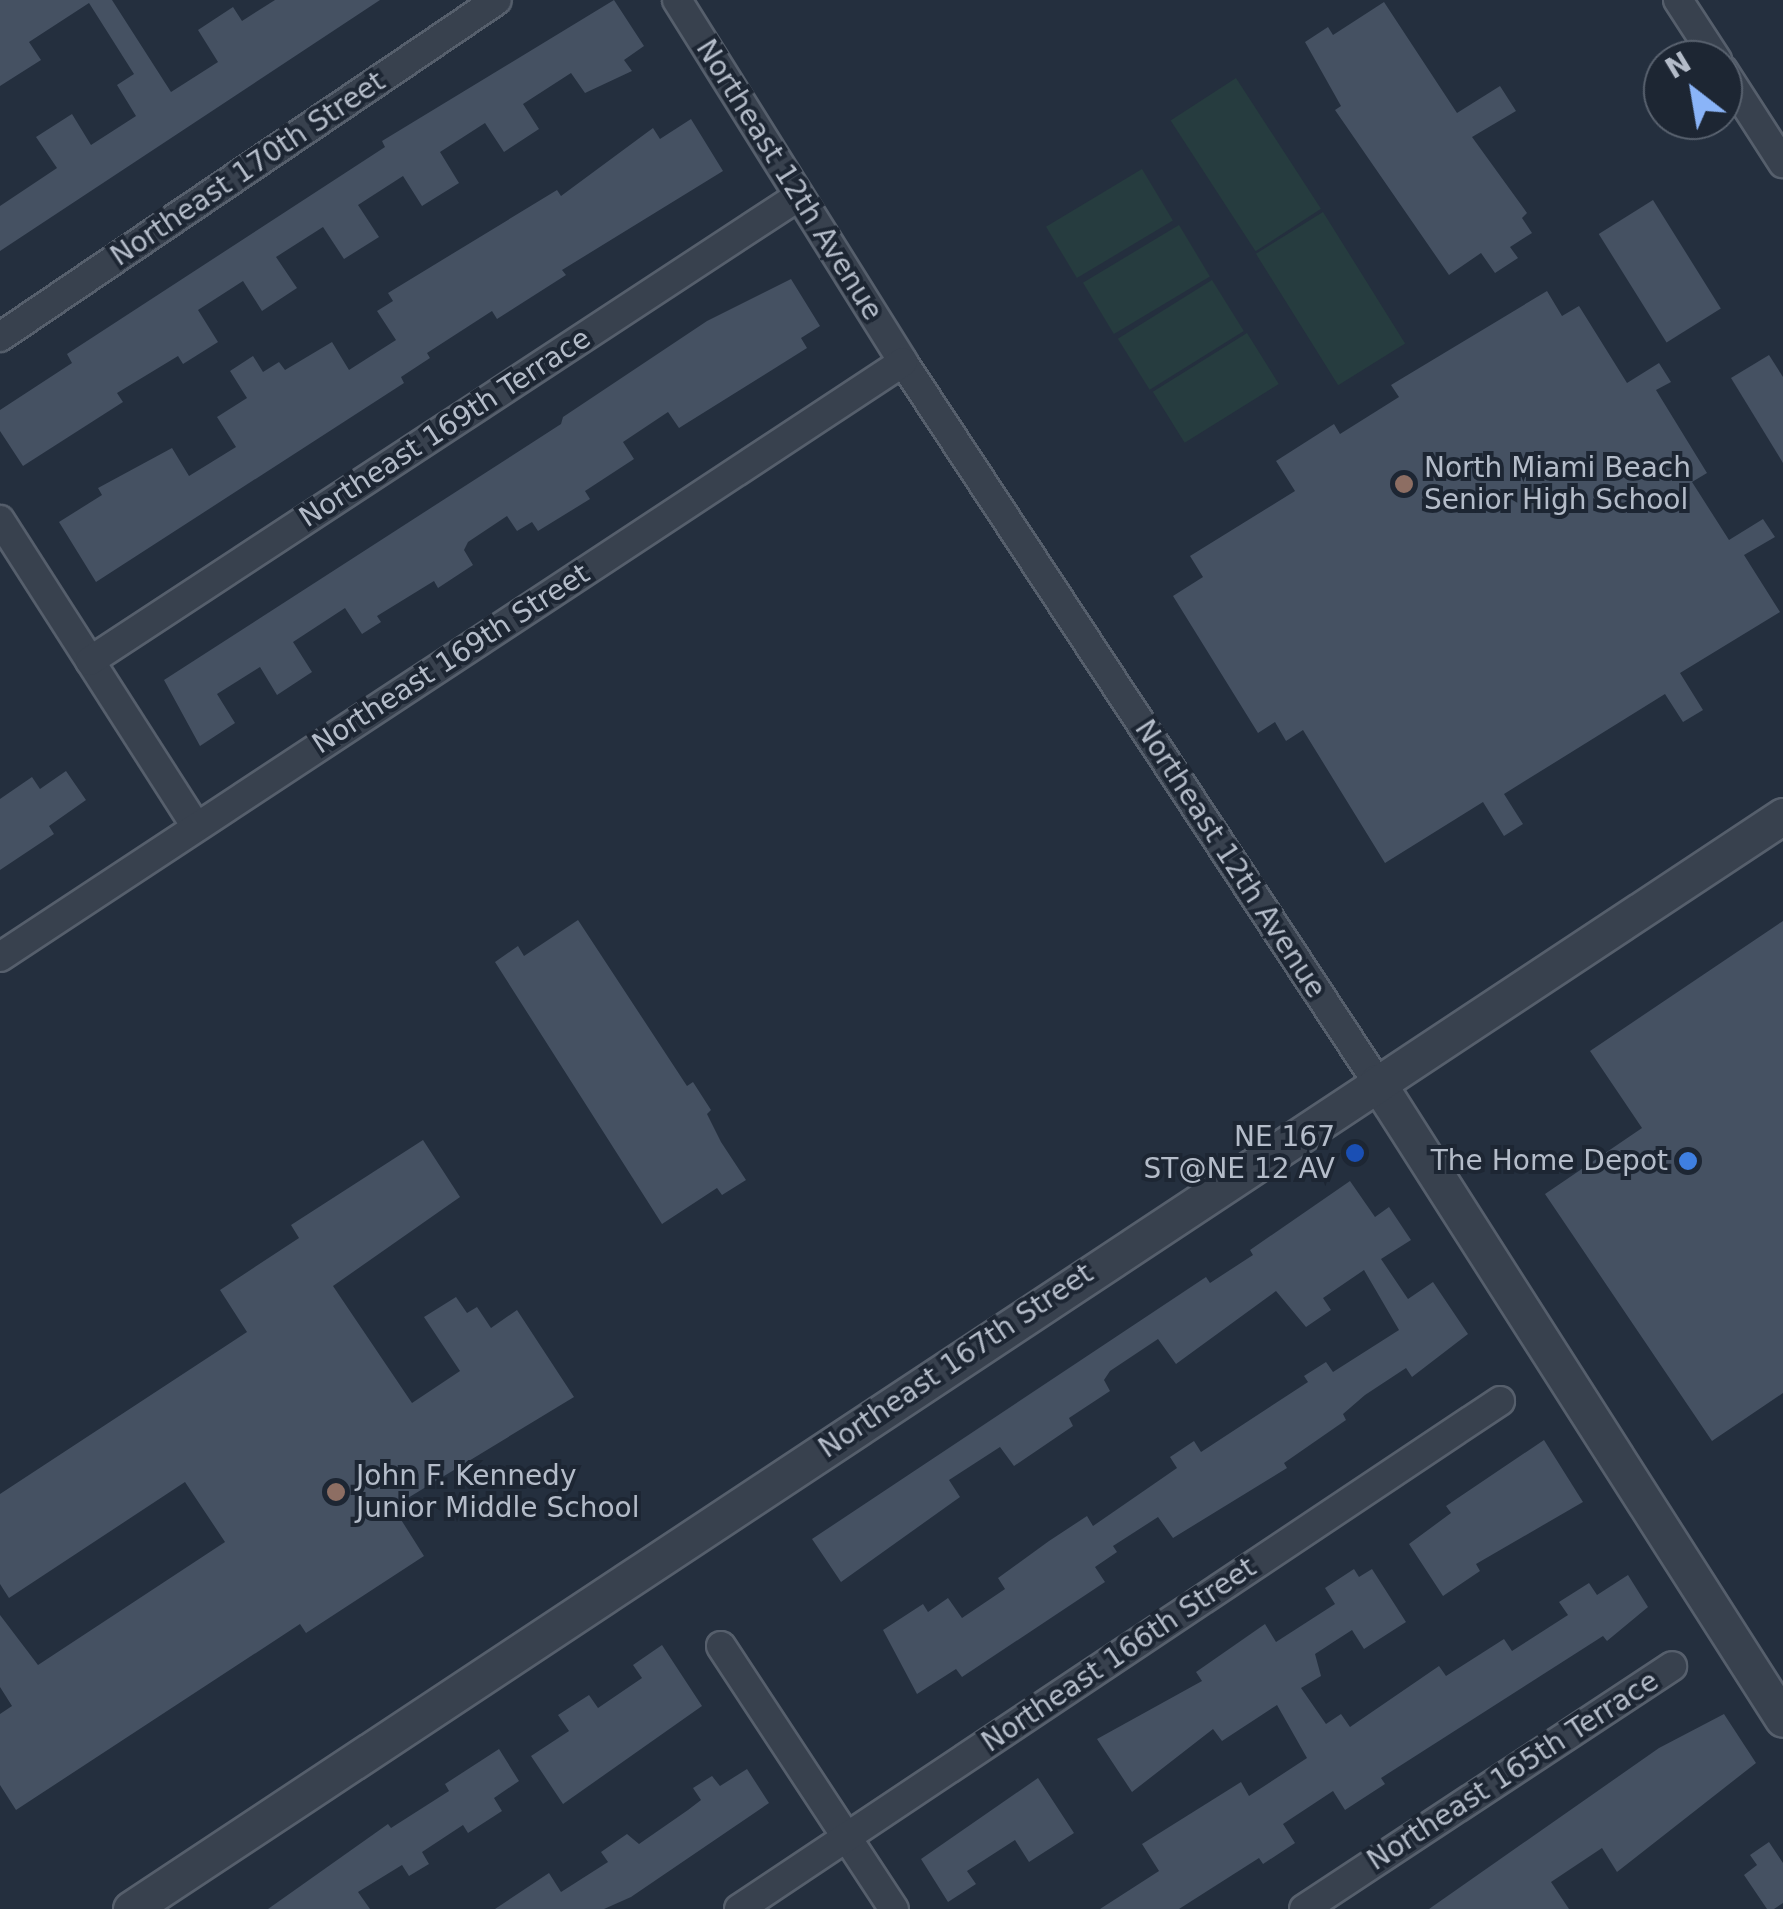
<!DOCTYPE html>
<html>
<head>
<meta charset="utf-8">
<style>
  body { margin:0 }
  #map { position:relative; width:1783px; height:1909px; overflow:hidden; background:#242f3e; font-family:"DejaVu Sans",sans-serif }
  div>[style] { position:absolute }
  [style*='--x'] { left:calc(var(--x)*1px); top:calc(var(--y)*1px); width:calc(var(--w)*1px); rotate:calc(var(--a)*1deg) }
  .green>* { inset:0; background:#263c3f; transform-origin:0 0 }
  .building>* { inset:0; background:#455162; transform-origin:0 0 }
  .roads { filter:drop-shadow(2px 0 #565f6c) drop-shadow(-2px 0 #565f6c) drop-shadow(0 2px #565f6c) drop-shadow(0 -2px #565f6c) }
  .minor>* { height:28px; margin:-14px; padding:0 14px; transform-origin:14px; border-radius:14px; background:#38414e }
  .tertiary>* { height:35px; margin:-17.5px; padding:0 17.5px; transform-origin:17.5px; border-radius:17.5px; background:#38414e }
  .dots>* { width:28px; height:28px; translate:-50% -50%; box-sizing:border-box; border:5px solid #1d2633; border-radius:50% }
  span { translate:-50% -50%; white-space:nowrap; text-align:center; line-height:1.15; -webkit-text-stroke:8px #1d2633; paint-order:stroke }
  .street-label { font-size:28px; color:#b4bcc9 }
  .poi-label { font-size:28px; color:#b4bcc9 }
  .left { translate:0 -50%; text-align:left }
  .right { translate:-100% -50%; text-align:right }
  .north { position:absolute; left:1643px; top:40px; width:100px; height:100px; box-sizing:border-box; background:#1d2633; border:2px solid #59626f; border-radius:50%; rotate:329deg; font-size:28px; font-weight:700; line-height:40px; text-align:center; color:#b4bcc9 }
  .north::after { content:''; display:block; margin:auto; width:35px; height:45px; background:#8ab4f8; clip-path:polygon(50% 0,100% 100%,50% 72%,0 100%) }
</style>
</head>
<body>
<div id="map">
  <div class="green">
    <i style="left:1236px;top:78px;width:156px;height:78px;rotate:57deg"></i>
    <i style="left:1142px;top:169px;width:60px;height:112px;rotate:59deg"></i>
    <i style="left:1323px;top:212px;width:155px;height:79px;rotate:58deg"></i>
    <i style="left:1179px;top:225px;width:60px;height:112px;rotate:59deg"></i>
    <i style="left:1212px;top:280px;width:60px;height:111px;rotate:58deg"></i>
    <i style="left:1247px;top:333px;width:60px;height:111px;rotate:58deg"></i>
  </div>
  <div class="building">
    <i style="clip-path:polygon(0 0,112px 0,171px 92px,218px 62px,198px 30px,233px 7px,242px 21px,275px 0,380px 0,0 251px,0 206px,57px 168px,36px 137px,72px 114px,91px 145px,136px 116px,117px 85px,134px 74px,89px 3px,29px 42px,41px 60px,0 86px)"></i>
    <i style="clip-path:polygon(614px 0,644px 46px,624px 60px,632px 71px,585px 93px,571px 73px,523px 104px,539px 129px,504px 152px,485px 123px,440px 152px,459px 183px,422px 206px,403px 176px,358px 205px,379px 237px,344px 259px,323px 227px,276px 257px,297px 288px,262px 311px,243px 281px,198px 310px,218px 342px,183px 364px,178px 356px,117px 393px,123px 402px,23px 466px,0 431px,0 410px,72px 363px,67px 354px,385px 147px,382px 141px)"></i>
    <i style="clip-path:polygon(1384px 2px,1457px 113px,1500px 86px,1516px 111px,1472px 137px,1527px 213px,1522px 218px,1532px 233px,1510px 247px,1518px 258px,1495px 273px,1481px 253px,1449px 275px,1335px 110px,1341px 106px,1305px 42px,1328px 27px,1333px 35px)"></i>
    <i style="clip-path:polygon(691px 119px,723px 171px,562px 270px,566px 275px,497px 319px,492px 311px,427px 353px,430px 358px,401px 377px,404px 383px,96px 582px,59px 522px,102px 495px,98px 488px,172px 448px,189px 476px,236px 447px,217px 417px,247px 398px,230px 371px,253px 356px,263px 372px,279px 362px,285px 370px,332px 342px,349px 370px,396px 340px,377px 311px,393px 301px,388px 293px,557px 190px,561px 196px,653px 128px,660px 139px)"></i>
    <i style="left:1653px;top:200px;width:128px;height:64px;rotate:58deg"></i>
    <i style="clip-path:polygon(791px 279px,820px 326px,801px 338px,807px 348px,679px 428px,668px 412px,623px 442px,634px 459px,585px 491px,590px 499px,538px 531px,532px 522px,517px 531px,507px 516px,468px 542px,464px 550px,473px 565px,438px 588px,434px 581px,377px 616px,381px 622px,362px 634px,345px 608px,293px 642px,312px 672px,277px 695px,260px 667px,217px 694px,235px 723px,200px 746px,164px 680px,561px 424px,563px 417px,707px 321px)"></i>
    <i style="clip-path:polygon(1547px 291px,1562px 316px,1579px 306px,1627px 383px,1659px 363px,1671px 382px,1656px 390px,1707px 473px,1692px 482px,1729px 540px,1763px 519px,1775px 537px,1744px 555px,1780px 612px,1680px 673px,1703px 710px,1683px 722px,1665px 694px,1504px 794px,1523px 824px,1504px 836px,1483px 802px,1385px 863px,1303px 730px,1286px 741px,1275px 722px,1258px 733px,1173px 596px,1203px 577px,1190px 556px,1295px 491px,1276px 461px,1334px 424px,1340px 434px,1399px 397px,1391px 385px)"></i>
    <i style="clip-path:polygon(1769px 355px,1783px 377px,1783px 463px,1731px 378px)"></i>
    <i style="clip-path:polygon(66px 771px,86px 800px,49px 826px,54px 834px,0 870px,0 799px,32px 777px,40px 789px)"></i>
    <i style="clip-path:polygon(578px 920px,687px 1086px,693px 1082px,711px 1110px,707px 1114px,721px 1142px,746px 1180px,722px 1195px,717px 1188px,662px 1224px,495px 962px,518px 946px,524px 956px)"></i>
    <i style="clip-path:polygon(1783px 921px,1783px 1393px,1712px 1441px,1545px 1194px,1642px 1128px,1590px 1051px)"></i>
    <i style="clip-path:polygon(423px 1140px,460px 1197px,333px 1286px,412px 1403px,460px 1371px,424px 1317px,456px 1297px,467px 1313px,477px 1307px,491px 1328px,517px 1310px,574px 1397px,393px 1507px,424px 1556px,306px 1633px,300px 1624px,16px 1810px,0 1785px,0 1714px,12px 1706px,0 1687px,0 1615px,38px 1665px,225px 1542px,185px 1482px,9px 1598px,0 1584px,0 1494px,247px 1332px,220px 1290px,299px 1238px,291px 1225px)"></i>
    <i style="clip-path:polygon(1350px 1181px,1375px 1217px,1389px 1207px,1411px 1240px,1381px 1259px,1408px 1299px,1433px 1282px,1468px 1334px,1412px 1377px,1406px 1368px,1365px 1395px,1343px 1414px,1346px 1420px,1284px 1463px,1287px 1468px,1173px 1538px,1158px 1517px,1113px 1546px,1117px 1552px,1095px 1567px,1105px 1582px,962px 1677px,956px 1669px,917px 1694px,883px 1630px,923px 1604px,928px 1612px,948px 1598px,962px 1618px,1005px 1589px,998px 1578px,1049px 1541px,1087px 1516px,1093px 1526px,1177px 1468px,1170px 1457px,1194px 1441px,1201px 1452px,1308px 1382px,1304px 1376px,1326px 1362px,1333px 1372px,1399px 1330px,1364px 1270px,1323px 1298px,1331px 1310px,1306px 1327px,1276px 1291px,1176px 1364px,1158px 1339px,1110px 1371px,1104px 1380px,1110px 1391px,1069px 1418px,1073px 1426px,1014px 1466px,1000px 1447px,949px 1480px,960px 1497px,841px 1582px,812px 1539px,1206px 1277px,1210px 1283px,1253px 1255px,1250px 1250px)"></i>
    <i style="clip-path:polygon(1544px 1440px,1583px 1502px,1476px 1564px,1480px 1571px,1443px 1596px,1409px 1544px,1451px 1513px,1446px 1506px)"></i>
    <i style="clip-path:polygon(1354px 1569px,1359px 1577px,1372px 1569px,1406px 1622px,1364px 1649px,1352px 1630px,1315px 1654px,1321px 1676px,1301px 1688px,1326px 1724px,1341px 1714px,1350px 1727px,1439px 1666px,1446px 1676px,1504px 1639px,1512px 1651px,1568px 1615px,1559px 1602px,1589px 1583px,1597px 1595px,1628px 1575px,1648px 1607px,1607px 1641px,1603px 1636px,1381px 1778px,1385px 1784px,1345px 1810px,1333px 1791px,1283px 1824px,1295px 1843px,1263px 1864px,1259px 1858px,1179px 1909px,1100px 1909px,1159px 1871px,1142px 1844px,1241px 1782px,1249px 1796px,1307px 1758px,1277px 1705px,1222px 1741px,1213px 1729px,1132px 1792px,1097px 1739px,1202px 1681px,1196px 1672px,1265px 1624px,1276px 1642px,1335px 1604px,1325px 1588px)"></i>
    <i style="clip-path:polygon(662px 1645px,702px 1706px,563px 1804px,531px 1756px,569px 1731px,558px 1715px,589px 1695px,598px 1708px,642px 1678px,633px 1665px)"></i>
    <i style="clip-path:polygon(1724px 1714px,1756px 1763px,1617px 1872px,1602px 1848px,1551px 1882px,1569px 1909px,1429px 1909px,1659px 1748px)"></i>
    <i style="clip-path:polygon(499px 1749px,519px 1781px,494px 1798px,502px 1811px,468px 1833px,463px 1825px,422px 1852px,429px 1864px,409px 1876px,402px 1865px,358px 1892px,370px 1909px,268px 1909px,388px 1824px,391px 1828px,449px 1791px,445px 1784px)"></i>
    <i style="clip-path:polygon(747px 1769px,769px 1803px,631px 1897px,604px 1909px,495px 1909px,549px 1873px,561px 1892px,608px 1862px,601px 1852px,627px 1834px,639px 1844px,688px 1810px,701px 1800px,693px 1788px,712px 1776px,720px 1786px)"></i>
    <i style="clip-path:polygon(1038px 1778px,1074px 1833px,1029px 1862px,1015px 1840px,967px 1871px,976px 1884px,948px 1902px,921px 1859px)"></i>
    <i style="clip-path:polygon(1769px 1842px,1783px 1863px,1783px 1903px,1774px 1909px,1767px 1909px,1744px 1875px,1757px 1865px,1750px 1855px)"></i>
  </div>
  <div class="roads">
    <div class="minor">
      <i style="--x:677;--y:0;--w:427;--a:58"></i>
      <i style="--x:903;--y:362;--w:862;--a:56.64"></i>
      <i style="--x:1678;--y:0;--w:72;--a:57"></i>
      <i style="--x:1723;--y:70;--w:111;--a:57.2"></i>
      <i style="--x:0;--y:337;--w:600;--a:-34.14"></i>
      <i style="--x:0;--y:520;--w:363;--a:57.4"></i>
      <i style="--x:90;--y:661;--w:848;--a:-33.26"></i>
      <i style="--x:0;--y:957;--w:1081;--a:-33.38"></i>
      <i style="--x:721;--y:1646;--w:315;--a:56.7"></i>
      <i style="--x:739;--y:1909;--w:915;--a:-33.72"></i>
      <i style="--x:1304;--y:1909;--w:441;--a:-33.4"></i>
    </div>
    <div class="tertiary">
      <i style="--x:1377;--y:1082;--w:755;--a:57.49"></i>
      <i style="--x:131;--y:1909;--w:1981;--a:-33.49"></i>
    </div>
  </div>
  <div class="dots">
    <i style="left:1404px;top:484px;background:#8d6e63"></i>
    <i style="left:1355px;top:1153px;background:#1a4fb4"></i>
    <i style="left:1688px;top:1161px;background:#3f7fe0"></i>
    <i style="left:336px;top:1492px;background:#8d6e63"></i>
  </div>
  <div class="street-label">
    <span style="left:248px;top:169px;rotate:-34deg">Northeast 170th Street</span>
    <span style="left:789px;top:180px;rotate:58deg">Northeast 12th Avenue</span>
    <span style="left:445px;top:428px;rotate:-33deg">Northeast 169th Terrace</span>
    <span style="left:451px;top:659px;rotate:-33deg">Northeast 169th Street</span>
    <span style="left:1230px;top:859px;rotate:57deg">Northeast 12th Avenue</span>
    <span style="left:956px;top:1361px;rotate:-34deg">Northeast 167th Street</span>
    <span style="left:1119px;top:1655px;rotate:-34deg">Northeast 166th Street</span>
    <span style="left:1513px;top:1771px;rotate:-33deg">Northeast 165th Terrace</span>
  </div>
  <div class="poi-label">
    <span class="left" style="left:1424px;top:484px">North Miami Beach<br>Senior High School</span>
    <span class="right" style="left:1335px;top:1153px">NE 167<br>ST@NE 12 AV</span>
    <span class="right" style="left:1668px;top:1161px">The Home Depot</span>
    <span class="left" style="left:356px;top:1492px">John F. Kennedy<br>Junior Middle School</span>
  </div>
  <div class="north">N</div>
</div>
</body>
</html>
